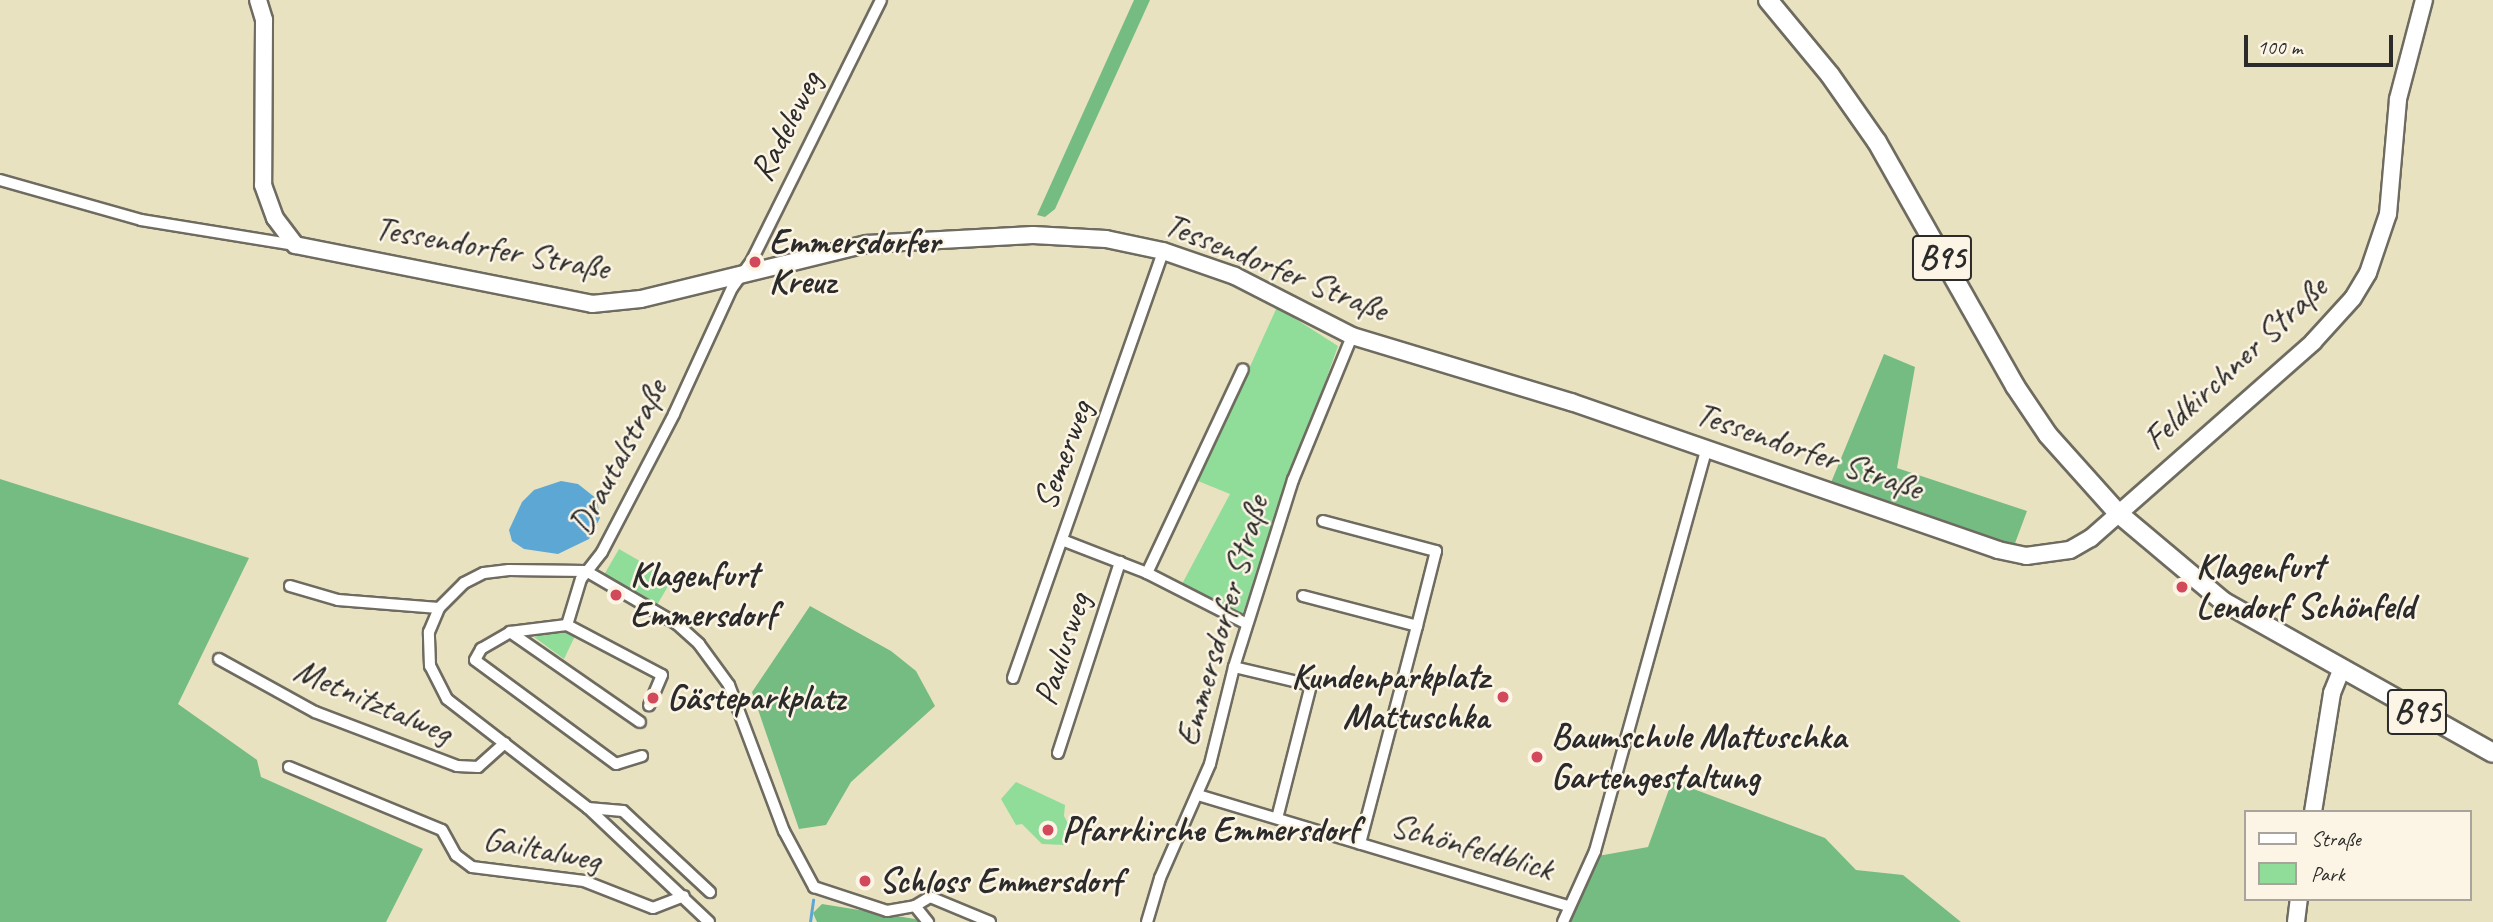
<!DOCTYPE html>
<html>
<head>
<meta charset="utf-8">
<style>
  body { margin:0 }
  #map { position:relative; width:2493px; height:922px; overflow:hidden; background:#e9e2c1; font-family:Caveat,sans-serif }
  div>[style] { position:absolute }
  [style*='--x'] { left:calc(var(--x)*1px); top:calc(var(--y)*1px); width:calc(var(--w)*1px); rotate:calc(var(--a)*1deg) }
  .green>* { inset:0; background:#90dc99; transform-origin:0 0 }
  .forest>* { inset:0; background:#74bc81 }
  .water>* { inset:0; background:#5da7d5 }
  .stream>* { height:2.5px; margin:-1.25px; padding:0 1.25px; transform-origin:1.25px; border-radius:1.25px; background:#5da7d5 }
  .roads { filter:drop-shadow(2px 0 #6e6b60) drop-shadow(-2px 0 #6e6b60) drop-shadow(0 2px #6e6b60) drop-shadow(0 -2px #6e6b60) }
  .street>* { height:10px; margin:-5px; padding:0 5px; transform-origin:5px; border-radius:5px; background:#fff }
  .secondary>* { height:16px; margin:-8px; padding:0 8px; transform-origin:8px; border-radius:8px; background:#fff }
  .primary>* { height:18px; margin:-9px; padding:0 9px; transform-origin:9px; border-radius:9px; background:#fff }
  .dots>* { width:19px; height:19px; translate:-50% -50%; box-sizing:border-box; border:4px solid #fcf5e5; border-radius:50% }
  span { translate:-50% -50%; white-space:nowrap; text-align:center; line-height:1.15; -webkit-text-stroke:5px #fcf5e5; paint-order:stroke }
  .shield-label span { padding:2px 5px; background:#fcf5e5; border:2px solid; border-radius:5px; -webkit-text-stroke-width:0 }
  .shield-label { font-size:33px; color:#2b2b2b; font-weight:700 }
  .street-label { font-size:35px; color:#2b2b2b }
  .poi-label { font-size:35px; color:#2b2b2b; font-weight:700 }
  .left { translate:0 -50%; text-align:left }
  .right { translate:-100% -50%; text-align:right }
  .legend { position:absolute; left:2244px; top:810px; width:228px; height:91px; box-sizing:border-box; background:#fcf5e5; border:2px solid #a8a49b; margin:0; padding:9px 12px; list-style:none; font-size:21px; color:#2b2b2b }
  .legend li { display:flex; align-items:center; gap:14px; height:35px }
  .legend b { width:35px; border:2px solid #a8a49b }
  .scale { position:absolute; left:2244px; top:35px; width:149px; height:32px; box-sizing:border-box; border:4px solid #2b2b2b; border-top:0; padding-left:9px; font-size:21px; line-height:24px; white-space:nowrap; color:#2b2b2b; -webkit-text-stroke:5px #fcf5e5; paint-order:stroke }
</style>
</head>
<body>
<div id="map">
  <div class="green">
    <i style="clip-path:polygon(1277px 307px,1338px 346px,1242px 615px,1182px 584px,1230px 494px,1198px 481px)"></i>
    <i style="left:619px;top:549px;width:61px;height:29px;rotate:30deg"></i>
    <i style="clip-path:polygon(555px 630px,576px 634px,564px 659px,534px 637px)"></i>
    <i style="clip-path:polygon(1016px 782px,1065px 805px,1064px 816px,1072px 831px,1065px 845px,1042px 844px,1022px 824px,1016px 825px,1001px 799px)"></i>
  </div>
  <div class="forest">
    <i style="clip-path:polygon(1134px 0,1150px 0,1055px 209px,1045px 217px,1037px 215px)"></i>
    <i style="clip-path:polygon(1884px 354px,1915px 367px,1897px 468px,2027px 511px,2014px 546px,1830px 485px)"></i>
    <i style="clip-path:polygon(0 479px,249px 558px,178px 704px,257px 760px,261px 777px,423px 849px,386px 922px,0 922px)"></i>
    <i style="clip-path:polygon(810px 606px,891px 651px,916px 671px,935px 706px,851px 782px,826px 825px,799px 829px,752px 692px)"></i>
    <i style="clip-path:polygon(1672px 781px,1825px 838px,1856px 870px,1903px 875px,1961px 922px,1568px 922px,1598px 856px,1648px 847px)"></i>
    <i style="clip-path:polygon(822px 904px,915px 919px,920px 922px,817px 922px,813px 913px)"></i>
  </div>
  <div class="water">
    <i style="clip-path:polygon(561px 481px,578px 484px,597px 499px,600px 518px,589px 539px,558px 554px,524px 549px,512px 541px,509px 530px,522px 502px,534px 490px)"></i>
  </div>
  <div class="stream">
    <i style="--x:810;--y:922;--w:22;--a:-82"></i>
  </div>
  <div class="roads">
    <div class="street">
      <i style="--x:0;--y:180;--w:147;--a:15.8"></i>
      <i style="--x:141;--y:220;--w:156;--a:9.2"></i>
      <i style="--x:1323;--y:521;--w:117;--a:14.9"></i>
      <i style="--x:1436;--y:551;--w:77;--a:104.2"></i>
      <i style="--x:1062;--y:540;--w:91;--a:21.2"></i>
      <i style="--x:1147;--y:573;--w:112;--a:27"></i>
      <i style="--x:1147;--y:573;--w:225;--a:-64.8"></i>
      <i style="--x:290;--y:586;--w:50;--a:16.3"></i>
      <i style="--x:338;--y:600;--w:101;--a:4.5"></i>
      <i style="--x:1303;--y:596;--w:118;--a:14.7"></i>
      <i style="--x:1417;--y:626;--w:225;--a:104.7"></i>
      <i style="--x:567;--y:625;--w:48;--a:-73.1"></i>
      <i style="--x:581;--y:579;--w:34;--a:-52"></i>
      <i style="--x:602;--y:552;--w:156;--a:-62.4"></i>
      <i style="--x:674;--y:414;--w:139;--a:-65.3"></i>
      <i style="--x:732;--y:288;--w:34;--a:-54"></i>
      <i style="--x:752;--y:260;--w:290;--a:-63.6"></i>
      <i style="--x:510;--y:632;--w:158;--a:34.7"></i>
      <i style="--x:219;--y:659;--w:110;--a:28.9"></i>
      <i style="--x:315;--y:712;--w:152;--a:20.8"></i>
      <i style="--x:457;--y:766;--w:21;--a:3"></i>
      <i style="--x:478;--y:767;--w:36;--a:-42"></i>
      <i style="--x:1234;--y:667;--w:79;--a:13.2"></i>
      <i style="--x:1311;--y:685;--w:137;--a:104.3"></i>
      <i style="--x:1013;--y:678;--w:453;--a:-70.6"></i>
      <i style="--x:1058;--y:753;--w:201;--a:-72"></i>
      <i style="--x:642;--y:756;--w:27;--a:163"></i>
      <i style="--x:616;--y:764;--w:175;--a:-143.6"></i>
      <i style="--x:475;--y:660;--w:13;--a:-61"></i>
      <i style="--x:481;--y:649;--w:34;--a:-30"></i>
      <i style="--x:510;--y:632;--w:57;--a:-7"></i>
      <i style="--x:567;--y:625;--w:107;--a:27.8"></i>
      <i style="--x:662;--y:675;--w:33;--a:113"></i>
      <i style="--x:289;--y:767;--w:165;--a:22.4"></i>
      <i style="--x:442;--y:830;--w:29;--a:61"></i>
      <i style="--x:456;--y:855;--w:20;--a:37"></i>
      <i style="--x:472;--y:867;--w:113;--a:7.1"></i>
      <i style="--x:584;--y:881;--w:74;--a:21.4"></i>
      <i style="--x:653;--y:908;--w:33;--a:-21"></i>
      <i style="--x:1198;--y:795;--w:387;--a:16.7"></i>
      <i style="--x:588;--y:808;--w:35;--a:5"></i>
      <i style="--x:623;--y:811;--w:119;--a:43"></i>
      <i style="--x:915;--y:906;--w:17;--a:-31"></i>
      <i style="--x:930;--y:897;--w:65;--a:22.6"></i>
      <i style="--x:915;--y:906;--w:21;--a:51"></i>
      <i style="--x:709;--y:922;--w:166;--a:-136.7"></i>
      <i style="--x:588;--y:808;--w:178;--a:-142.3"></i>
      <i style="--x:447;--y:699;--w:37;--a:-117"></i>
      <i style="--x:430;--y:666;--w:34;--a:-92"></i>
      <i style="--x:429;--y:632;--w:26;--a:-67"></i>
      <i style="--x:439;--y:608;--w:35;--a:-45"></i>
      <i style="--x:464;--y:583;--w:22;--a:-27"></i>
      <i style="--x:484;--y:573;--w:25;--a:-7"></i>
      <i style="--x:509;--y:570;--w:77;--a:0.7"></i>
      <i style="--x:586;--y:571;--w:105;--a:30.2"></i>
      <i style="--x:677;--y:624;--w:30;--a:42"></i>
      <i style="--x:699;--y:644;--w:51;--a:53.8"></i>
      <i style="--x:729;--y:685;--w:156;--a:69.4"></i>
      <i style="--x:784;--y:831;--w:64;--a:61.8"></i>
      <i style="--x:814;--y:887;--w:77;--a:18.2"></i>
      <i style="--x:887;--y:911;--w:28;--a:-10"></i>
      <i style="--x:1147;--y:922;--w:46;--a:-73.5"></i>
      <i style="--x:1160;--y:878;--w:124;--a:-66.3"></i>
      <i style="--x:1210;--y:764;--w:100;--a:-76.1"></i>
      <i style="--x:1234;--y:667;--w:196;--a:-72.5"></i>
      <i style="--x:1293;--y:480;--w:156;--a:-67.7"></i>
      <i style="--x:1563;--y:922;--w:78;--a:-65.7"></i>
      <i style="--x:1595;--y:851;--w:418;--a:-74.5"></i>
    </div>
    <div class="secondary">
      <i style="--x:258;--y:0;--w:21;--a:73"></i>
      <i style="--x:264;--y:20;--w:165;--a:90.3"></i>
      <i style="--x:263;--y:185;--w:35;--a:70"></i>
      <i style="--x:275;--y:218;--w:34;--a:53"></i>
      <i style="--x:295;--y:245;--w:303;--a:11.2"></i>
      <i style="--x:592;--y:304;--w:49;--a:-5.8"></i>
      <i style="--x:641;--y:299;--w:233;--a:-13.7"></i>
      <i style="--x:867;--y:244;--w:166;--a:-3.1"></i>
      <i style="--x:1033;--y:235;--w:73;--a:3.1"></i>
      <i style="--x:1106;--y:239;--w:58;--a:11.9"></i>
      <i style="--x:1163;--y:251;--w:76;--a:19.1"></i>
      <i style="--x:1235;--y:276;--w:131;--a:27.1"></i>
      <i style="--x:1352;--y:336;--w:229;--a:16.8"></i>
      <i style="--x:1571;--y:402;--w:452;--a:19.1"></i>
      <i style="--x:1998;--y:550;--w:29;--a:12"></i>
      <i style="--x:2026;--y:556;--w:44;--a:-7.8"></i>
      <i style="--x:2070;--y:550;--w:24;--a:-30"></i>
      <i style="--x:2091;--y:538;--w:296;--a:-41.4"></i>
      <i style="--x:2313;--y:342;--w:59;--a:-47.7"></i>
      <i style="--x:2353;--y:298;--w:29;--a:-59"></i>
      <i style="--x:2368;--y:273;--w:62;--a:-71.3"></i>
      <i style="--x:2388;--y:214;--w:115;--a:-85"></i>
      <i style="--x:2398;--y:99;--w:102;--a:-75.3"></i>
      <i style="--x:2313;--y:812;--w:121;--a:-80.9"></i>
      <i style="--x:2332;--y:693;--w:24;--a:-68"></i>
      <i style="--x:2296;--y:922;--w:23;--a:-83"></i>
    </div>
    <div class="primary">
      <i style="--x:1768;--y:0;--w:97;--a:50.4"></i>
      <i style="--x:1830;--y:75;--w:82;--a:55"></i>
      <i style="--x:1877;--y:142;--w:280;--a:60.5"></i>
      <i style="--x:2015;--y:386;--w:59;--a:56"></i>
      <i style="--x:2048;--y:435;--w:106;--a:48.1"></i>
      <i style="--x:2119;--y:514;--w:137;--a:40"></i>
      <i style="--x:2224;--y:602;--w:308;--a:29.3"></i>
    </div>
  </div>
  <div class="dots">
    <i style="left:755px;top:262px;background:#d1495b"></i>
    <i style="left:2182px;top:587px;background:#d1495b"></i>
    <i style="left:616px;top:595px;background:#d1495b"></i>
    <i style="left:1503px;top:697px;background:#d1495b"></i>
    <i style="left:653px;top:698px;background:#d1495b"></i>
    <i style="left:1537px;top:757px;background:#d1495b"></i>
    <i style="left:1048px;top:830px;background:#d1495b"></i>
    <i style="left:865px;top:881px;background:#d1495b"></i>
  </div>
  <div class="shield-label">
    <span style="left:1942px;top:258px">B95</span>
    <span style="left:2417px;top:712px">B95</span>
  </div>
  <div class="street-label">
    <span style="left:786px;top:126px;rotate:-63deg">Radeleweg</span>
    <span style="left:492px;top:248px;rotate:10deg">Tessendorfer Straße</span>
    <span style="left:1276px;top:267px;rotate:22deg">Tessendorfer Straße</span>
    <span style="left:2235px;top:363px;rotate:-43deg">Feldkirchner Straße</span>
    <span style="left:1809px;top:451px;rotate:19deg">Tessendorfer Straße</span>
    <span style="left:1063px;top:455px;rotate:-70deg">Semerweg</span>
    <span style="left:618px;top:457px;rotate:-62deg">Drautalstraße</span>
    <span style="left:1222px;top:621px;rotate:-74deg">Emmersdorfer Straße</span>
    <span style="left:1062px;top:649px;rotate:-72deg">Paulusweg</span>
    <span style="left:373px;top:701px;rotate:23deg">Metnitztalweg</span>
    <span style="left:1472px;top:847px;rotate:16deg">Schönfeldblick</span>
    <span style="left:542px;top:849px;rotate:11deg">Gailtalweg</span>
  </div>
  <div class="poi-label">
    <span class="left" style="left:769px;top:262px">Emmersdorfer<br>Kreuz</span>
    <span class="left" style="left:2196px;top:587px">Klagenfurt<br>Lendorf Schönfeld</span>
    <span class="left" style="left:630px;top:595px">Klagenfurt<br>Emmersdorf</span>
    <span class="right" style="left:1489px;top:697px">Kundenparkplatz<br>Mattuschka</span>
    <span class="left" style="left:667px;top:698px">Gästeparkplatz</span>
    <span class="left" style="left:1551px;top:757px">Baumschule Mattuschka<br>Gartengestaltung</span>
    <span class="left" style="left:1062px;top:830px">Pfarrkirche Emmersdorf</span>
    <span class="left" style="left:879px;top:881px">Schloss Emmersdorf</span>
  </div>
  <ul class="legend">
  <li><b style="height:9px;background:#fff"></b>Straße</li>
  <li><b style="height:19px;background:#90dc99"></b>Park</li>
  </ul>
  <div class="scale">100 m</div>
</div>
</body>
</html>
